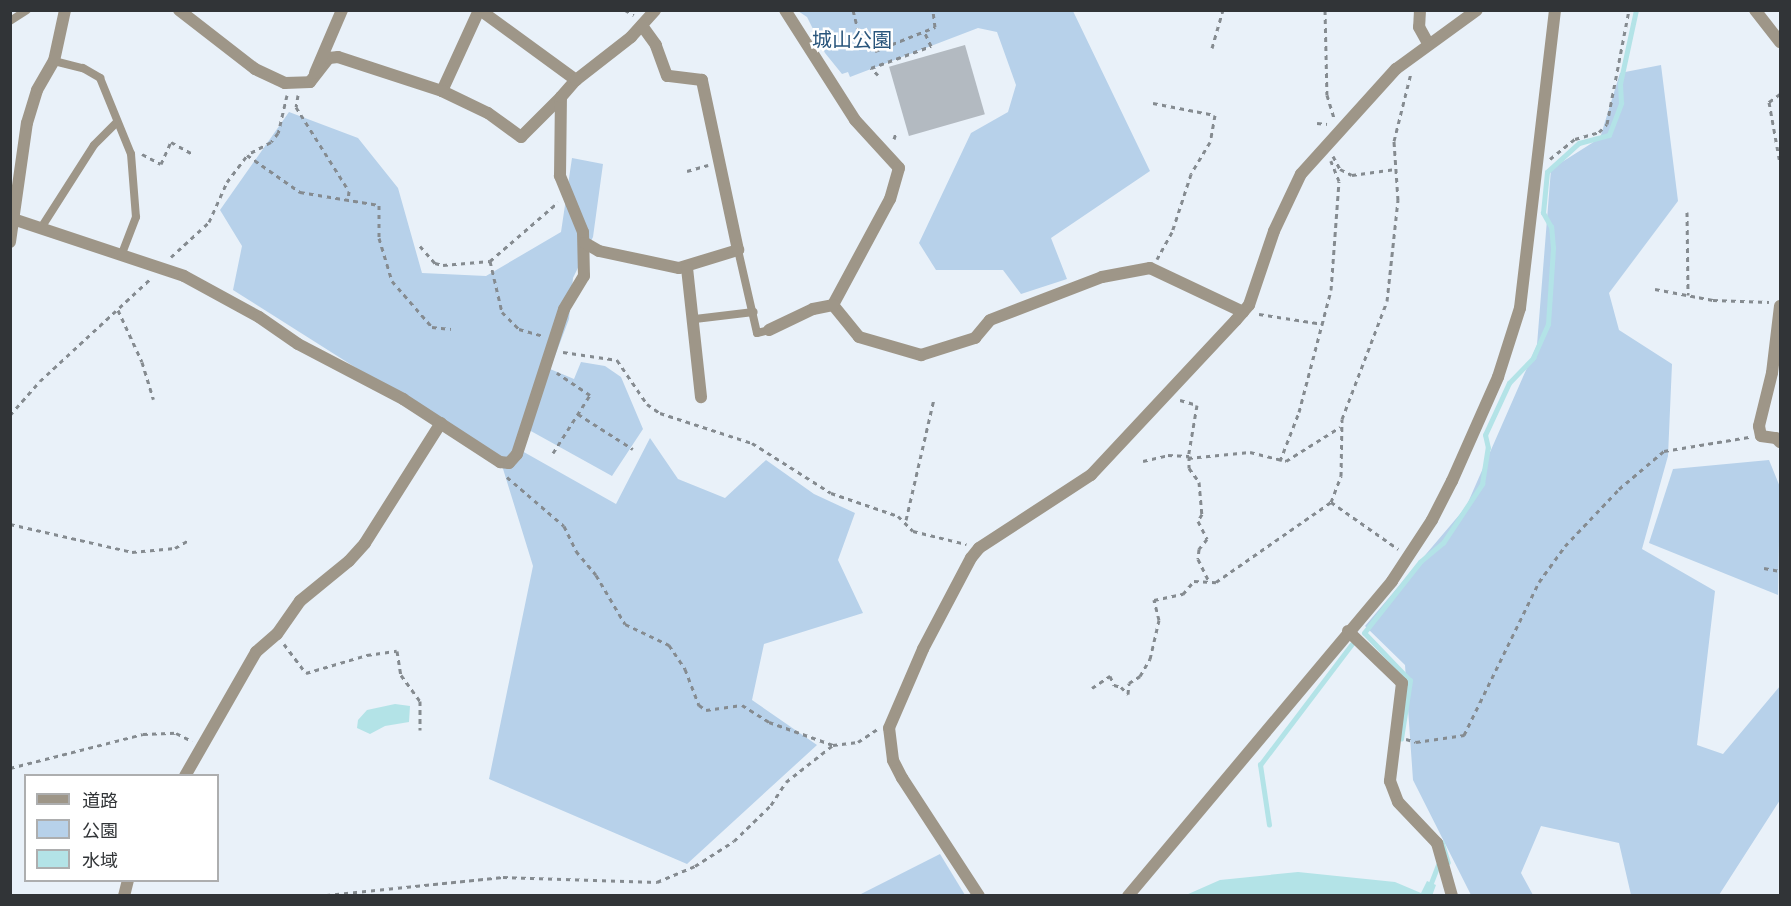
<!DOCTYPE html>
<html>
<head>
<meta charset="utf-8">
<style>
  body { margin:0 }
  #map { position:relative; width:1791px; height:906px; overflow:hidden; background:#e9f1f9; font-family:"DM Sans","Noto Sans JP",sans-serif }
  div>[style] { position:absolute }
  [style*='--x'] { left:calc(var(--x)*1px); top:calc(var(--y)*1px); width:calc(var(--w)*1px); rotate:calc(var(--a)*1deg) }
  .green>* { inset:0; background:#b7d1ea }
  .water>* { inset:0; background:#b3e3e7 }
  .stream>* { height:4.5px; margin:-2.25px; padding:0 2.25px; transform-origin:2.25px; border-radius:2.25px; background:#b3e3e7 }
  .building>* { inset:0; background:#b3bac1; transform-origin:0 0 }
  .path>* { height:3px; margin-top:-1.5px; transform-origin:0; background:repeating-linear-gradient(90deg,#858b90 0 4.5px,transparent 0 9px) }
  .service>* { height:8px; margin:-4px; padding:0 4px; transform-origin:4px; border-radius:4px; background:#9e9688 }
  .minor>* { height:12px; margin:-6px; padding:0 6px; transform-origin:6px; border-radius:6px; background:#9e9688 }
  .tertiary>* { height:12px; margin:-6px; padding:0 6px; transform-origin:6px; border-radius:6px; background:#9e9688 }
  span { translate:-50% -50%; white-space:nowrap; text-align:center; line-height:1.15; -webkit-text-stroke:5px #fff; paint-order:stroke }
  .park-label { font-size:20px; color:#2a567c }
  .frame { position:absolute; inset:0; border:12px solid #313437; pointer-events:none }
  .legend { position:absolute; left:24px; top:774px; width:195px; height:108px; box-sizing:border-box; background:#fff; border:2px solid #adaeaf; margin:0; padding:8px 10px; list-style:none; font-size:18px; color:#313437 }
  .legend li { display:flex; align-items:center; gap:12px; height:30px }
  .legend b { width:30px; border:2px solid #adaeaf }
</style>
</head>
<body>
<div id="map">
  <div class="green">
    <i style="clip-path:polygon(798px 11px,1073px 11px,1150px 171px,1051px 238px,1067px 279px,1021px 294px,1003px 270px,936px 270px,919px 243px,971px 133px,1008px 112px,1016px 85px,997px 32px,978px 28px,850px 77px,848px 72px,842px 74px,825px 53px,807px 17px)"></i>
    <i style="clip-path:polygon(1661px 65px,1678px 201px,1609px 293px,1619px 330px,1672px 364px,1668px 456px,1642px 549px,1715px 591px,1697px 745px,1723px 754px,1780px 686px,1780px 800px,1719px 895px,1631px 895px,1619px 843px,1541px 826px,1521px 873px,1533px 895px,1471px 895px,1413px 780px,1405px 665px,1365px 626px,1466px 507px,1537px 345px,1551px 169px,1600px 138px,1620px 73px)"></i>
    <i style="clip-path:polygon(289px 112px,358px 138px,398px 188px,422px 273px,486px 276px,561px 232px,572px 158px,603px 164px,593px 237px,573px 278px,569px 319px,550px 369px,574px 379px,581px 362px,605px 366px,621px 377px,643px 429px,612px 476px,529px 430px,522px 451px,616px 504px,650px 438px,678px 479px,725px 498px,766px 460px,814px 494px,855px 513px,838px 560px,863px 613px,764px 644px,752px 700px,817px 745px,687px 864px,489px 779px,533px 566px,500px 459px,233px 290px,242px 246px,220px 210px)"></i>
    <i style="clip-path:polygon(1769px 460px,1780px 487px,1778px 595px,1649px 543px,1673px 469px)"></i>
    <i style="clip-path:polygon(940px 854px,965px 895px,859px 895px)"></i>
  </div>
  <div class="water">
    <i style="clip-path:polygon(395px 704px,410px 706px,409px 722px,385px 726px,370px 734px,357px 728px,358px 720px,367px 710px)"></i>
    <i style="clip-path:polygon(1298px 872px,1395px 882px,1421px 893px,1427px 881px,1436px 885px,1432px 896px,1186px 895px,1220px 880px)"></i>
  </div>
  <div class="stream">
    <i style="--x:1401;--y:739;--w:59;--a:-81.2"></i>
    <i style="--x:1410;--y:681;--w:66;--a:-133.8"></i>
    <i style="--x:1364;--y:633;--w:90;--a:-51.7"></i>
    <i style="--x:1420;--y:562;--w:30;--a:-40"></i>
    <i style="--x:1443;--y:543;--w:71;--a:-56.5"></i>
    <i style="--x:1482;--y:484;--w:36;--a:-81"></i>
    <i style="--x:1488;--y:448;--w:13;--a:-103"></i>
    <i style="--x:1485;--y:435;--w:57;--a:-65.2"></i>
    <i style="--x:1509;--y:383;--w:35;--a:-46"></i>
    <i style="--x:1533;--y:358;--w:37;--a:-66"></i>
    <i style="--x:1548;--y:324;--w:76;--a:-86.2"></i>
    <i style="--x:1553;--y:248;--w:21;--a:-95"></i>
    <i style="--x:1551;--y:227;--w:16;--a:-120"></i>
    <i style="--x:1543;--y:213;--w:41;--a:-84.4"></i>
    <i style="--x:1547;--y:172;--w:43;--a:-42.2"></i>
    <i style="--x:1579;--y:143;--w:31;--a:-15"></i>
    <i style="--x:1609;--y:135;--w:34;--a:-69"></i>
    <i style="--x:1621;--y:103;--w:19;--a:-93"></i>
    <i style="--x:1620;--y:84;--w:76;--a:-77.8"></i>
    <i style="--x:1269;--y:825;--w:61;--a:-98.5"></i>
    <i style="--x:1260;--y:765;--w:151;--a:-52.8"></i>
    <i style="--x:1442;--y:842;--w:21;--a:73"></i>
    <i style="--x:1426;--y:896;--w:33;--a:-69"></i>
  </div>
  <div class="building">
    <i style="left:965px;top:45px;width:72px;height:79px;rotate:74deg"></i>
  </div>
  <div class="path">
    <i style="--x:625;--y:10;--w:10;--a:29"></i>
    <i style="--x:853;--y:10;--w:33;--a:76"></i>
    <i style="--x:861;--y:42;--w:17;--a:33"></i>
    <i style="--x:875;--y:51;--w:65;--a:-21.8"></i>
    <i style="--x:935;--y:27;--w:17;--a:-97"></i>
    <i style="--x:1325;--y:10;--w:85;--a:88.7"></i>
    <i style="--x:1327;--y:95;--w:24;--a:73"></i>
    <i style="--x:1212;--y:48;--w:40;--a:-74"></i>
    <i style="--x:878;--y:75;--w:10;--a:-135"></i>
    <i style="--x:871;--y:68;--w:64;--a:-20.1"></i>
    <i style="--x:931;--y:46;--w:17;--a:-115"></i>
    <i style="--x:1780;--y:94;--w:14;--a:144"></i>
    <i style="--x:1769;--y:102;--w:62;--a:79.8"></i>
    <i style="--x:287;--y:95;--w:39;--a:103"></i>
    <i style="--x:278;--y:133;--w:11;--a:128"></i>
    <i style="--x:271;--y:142;--w:27;--a:152"></i>
    <i style="--x:247;--y:155;--w:65;--a:34.9"></i>
    <i style="--x:300;--y:192;--w:80;--a:9.3"></i>
    <i style="--x:379;--y:205;--w:33;--a:90"></i>
    <i style="--x:379;--y:238;--w:45;--a:73.2"></i>
    <i style="--x:392;--y:281;--w:61;--a:49"></i>
    <i style="--x:432;--y:327;--w:19;--a:6"></i>
    <i style="--x:298;--y:95;--w:12;--a:99"></i>
    <i style="--x:296;--y:107;--w:99;--a:57.8"></i>
    <i style="--x:349;--y:191;--w:9;--a:96"></i>
    <i style="--x:1153;--y:103;--w:63;--a:11"></i>
    <i style="--x:1215;--y:115;--w:27;--a:100"></i>
    <i style="--x:1210;--y:142;--w:37;--a:121"></i>
    <i style="--x:1191;--y:174;--w:61;--a:108.1"></i>
    <i style="--x:1172;--y:232;--w:31;--a:119"></i>
    <i style="--x:1317;--y:123;--w:10;--a:6"></i>
    <i style="--x:894;--y:139;--w:6;--a:-72"></i>
    <i style="--x:142;--y:154;--w:21;--a:28"></i>
    <i style="--x:161;--y:164;--w:24;--a:-66"></i>
    <i style="--x:171;--y:142;--w:23;--a:29"></i>
    <i style="--x:1333;--y:156;--w:15;--a:62"></i>
    <i style="--x:1340;--y:169;--w:13;--a:27"></i>
    <i style="--x:1352;--y:175;--w:44;--a:-7.8"></i>
    <i style="--x:1550;--y:159;--w:32;--a:-39"></i>
    <i style="--x:1575;--y:139;--w:25;--a:-16"></i>
    <i style="--x:1599;--y:132;--w:11;--a:-45"></i>
    <i style="--x:1607;--y:124;--w:116;--a:-79.1"></i>
    <i style="--x:687;--y:171;--w:22;--a:-16"></i>
    <i style="--x:1687;--y:212;--w:83;--a:89.3"></i>
    <i style="--x:420;--y:246;--w:23;--a:49"></i>
    <i style="--x:435;--y:263;--w:8;--a:14"></i>
    <i style="--x:443;--y:265;--w:47;--a:-4.9"></i>
    <i style="--x:490;--y:261;--w:90;--a:-40.9"></i>
    <i style="--x:171;--y:257;--w:52;--a:-42.6"></i>
    <i style="--x:209;--y:222;--w:44;--a:-65.8"></i>
    <i style="--x:227;--y:182;--w:34;--a:-53"></i>
    <i style="--x:490;--y:261;--w:52;--a:76.8"></i>
    <i style="--x:502;--y:312;--w:24;--a:45"></i>
    <i style="--x:519;--y:329;--w:25;--a:16"></i>
    <i style="--x:1655;--y:289;--w:59;--a:10.7"></i>
    <i style="--x:1713;--y:300;--w:56;--a:2"></i>
    <i style="--x:118;--y:310;--w:57;--a:65.2"></i>
    <i style="--x:142;--y:362;--w:39;--a:73"></i>
    <i style="--x:1259;--y:314;--w:65;--a:8.9"></i>
    <i style="--x:563;--y:352;--w:55;--a:8.4"></i>
    <i style="--x:617;--y:360;--w:53;--a:55.7"></i>
    <i style="--x:647;--y:404;--w:16;--a:35"></i>
    <i style="--x:660;--y:413;--w:97;--a:18.1"></i>
    <i style="--x:752;--y:443;--w:93;--a:32.3"></i>
    <i style="--x:831;--y:493;--w:71;--a:18.9"></i>
    <i style="--x:898;--y:516;--w:21;--a:45"></i>
    <i style="--x:913;--y:531;--w:55;--a:13.8"></i>
    <i style="--x:1180;--y:400;--w:18;--a:16"></i>
    <i style="--x:1197;--y:405;--w:54;--a:99.6"></i>
    <i style="--x:1188;--y:458;--w:62;--a:-5.5"></i>
    <i style="--x:1250;--y:452;--w:37;--a:14"></i>
    <i style="--x:1286;--y:461;--w:64;--a:-32.2"></i>
    <i style="--x:578;--y:414;--w:65;--a:32.5"></i>
    <i style="--x:10;--y:415;--w:45;--a:-48.6"></i>
    <i style="--x:40;--y:381;--w:150;--a:-42.8"></i>
    <i style="--x:553;--y:453;--w:69;--a:-57.5"></i>
    <i style="--x:590;--y:395;--w:40;--a:-146"></i>
    <i style="--x:1143;--y:461;--w:26;--a:-13"></i>
    <i style="--x:1168;--y:455;--w:21;--a:3"></i>
    <i style="--x:1189;--y:456;--w:12;--a:90"></i>
    <i style="--x:1189;--y:468;--w:17;--a:54"></i>
    <i style="--x:1199;--y:482;--w:32;--a:85"></i>
    <i style="--x:1202;--y:514;--w:8;--a:120"></i>
    <i style="--x:1198;--y:521;--w:20;--a:63"></i>
    <i style="--x:1207;--y:539;--w:13;--a:129"></i>
    <i style="--x:1199;--y:549;--w:10;--a:96"></i>
    <i style="--x:1198;--y:559;--w:25;--a:64"></i>
    <i style="--x:1280;--y:461;--w:53;--a:-68.8"></i>
    <i style="--x:1299;--y:412;--w:126;--a:-75.3"></i>
    <i style="--x:1331;--y:290;--w:109;--a:-85.8"></i>
    <i style="--x:1339;--y:181;--w:22;--a:-112"></i>
    <i style="--x:507;--y:477;--w:75;--a:40.7"></i>
    <i style="--x:564;--y:526;--w:28;--a:64"></i>
    <i style="--x:576;--y:551;--w:31;--a:50"></i>
    <i style="--x:596;--y:575;--w:57;--a:59.4"></i>
    <i style="--x:625;--y:624;--w:49;--a:25.5"></i>
    <i style="--x:669;--y:645;--w:29;--a:56"></i>
    <i style="--x:685;--y:669;--w:39;--a:69"></i>
    <i style="--x:699;--y:705;--w:9;--a:36"></i>
    <i style="--x:706;--y:710;--w:36;--a:-8"></i>
    <i style="--x:742;--y:705;--w:32;--a:32"></i>
    <i style="--x:769;--y:722;--w:68;--a:19.8"></i>
    <i style="--x:1331;--y:502;--w:82;--a:35"></i>
    <i style="--x:906;--y:520;--w:124;--a:-77"></i>
    <i style="--x:10;--y:524;--w:125;--a:12.9"></i>
    <i style="--x:132;--y:552;--w:43;--a:-5.3"></i>
    <i style="--x:175;--y:548;--w:16;--a:-30"></i>
    <i style="--x:1764;--y:568;--w:16;--a:11"></i>
    <i style="--x:284;--y:644;--w:36;--a:53"></i>
    <i style="--x:306;--y:673;--w:64;--a:-16.4"></i>
    <i style="--x:367;--y:655;--w:30;--a:-8"></i>
    <i style="--x:397;--y:651;--w:24;--a:81"></i>
    <i style="--x:401;--y:675;--w:32;--a:54"></i>
    <i style="--x:420;--y:701;--w:29;--a:90"></i>
    <i style="--x:1092;--y:688;--w:22;--a:-34"></i>
    <i style="--x:1110;--y:676;--w:10;--a:66"></i>
    <i style="--x:1114;--y:685;--w:7;--a:16"></i>
    <i style="--x:1121;--y:687;--w:10;--a:45"></i>
    <i style="--x:1128;--y:694;--w:11;--a:-85"></i>
    <i style="--x:1129;--y:683;--w:13;--a:-32"></i>
    <i style="--x:1140;--y:676;--w:20;--a:-60"></i>
    <i style="--x:1150;--y:659;--w:40;--a:-77"></i>
    <i style="--x:1159;--y:620;--w:21;--a:-104"></i>
    <i style="--x:1154;--y:600;--w:30;--a:-12"></i>
    <i style="--x:1183;--y:594;--w:17;--a:-50"></i>
    <i style="--x:1194;--y:581;--w:22;--a:3"></i>
    <i style="--x:1216;--y:582;--w:140;--a:-34.8"></i>
    <i style="--x:1331;--y:502;--w:28;--a:-69"></i>
    <i style="--x:1341;--y:476;--w:57;--a:-89"></i>
    <i style="--x:1342;--y:419;--w:126;--a:-69.1"></i>
    <i style="--x:1387;--y:301;--w:102;--a:-83.8"></i>
    <i style="--x:1398;--y:200;--w:59;--a:-93.9"></i>
    <i style="--x:1394;--y:141;--w:70;--a:-76"></i>
    <i style="--x:1406;--y:739;--w:10;--a:17"></i>
    <i style="--x:1416;--y:742;--w:49;--a:-8.3"></i>
    <i style="--x:1464;--y:735;--w:170;--a:-63.9"></i>
    <i style="--x:1539;--y:582;--w:44;--a:-54.2"></i>
    <i style="--x:1565;--y:546;--w:79;--a:-46.5"></i>
    <i style="--x:1619;--y:489;--w:59;--a:-40.2"></i>
    <i style="--x:1664;--y:451;--w:86;--a:-9.4"></i>
    <i style="--x:10;--y:768;--w:137;--a:-14.3"></i>
    <i style="--x:143;--y:734;--w:33;--a:-2"></i>
    <i style="--x:176;--y:733;--w:18;--a:27"></i>
    <i style="--x:317;--y:896;--w:187;--a:-5.8"></i>
    <i style="--x:503;--y:877;--w:154;--a:1.9"></i>
    <i style="--x:657;--y:882;--w:41;--a:-22.8"></i>
    <i style="--x:695;--y:866;--w:46;--a:-32.7"></i>
    <i style="--x:734;--y:841;--w:52;--a:-44.2"></i>
    <i style="--x:771;--y:805;--w:27;--a:-57"></i>
    <i style="--x:786;--y:782;--w:60;--a:-38.2"></i>
    <i style="--x:833;--y:745;--w:25;--a:-7"></i>
    <i style="--x:858;--y:742;--w:23;--a:-34"></i>
  </div>
  <div class="service">
    <i style="--x:10;--y:21;--w:20;--a:-33"></i>
    <i style="--x:54;--y:61;--w:30;--a:14"></i>
    <i style="--x:83;--y:68;--w:20;--a:30"></i>
    <i style="--x:100;--y:78;--w:82;--a:67.8"></i>
    <i style="--x:131;--y:154;--w:63;--a:85.5"></i>
    <i style="--x:136;--y:217;--w:42;--a:111"></i>
    <i style="--x:41;--y:228;--w:98;--a:-57.4"></i>
    <i style="--x:94;--y:145;--w:31;--a:-45"></i>
    <i style="--x:738;--y:250;--w:85;--a:77.1"></i>
    <i style="--x:757;--y:333;--w:12;--a:-14"></i>
    <i style="--x:695;--y:319;--w:59;--a:-6.8"></i>
  </div>
  <div class="minor">
    <i style="--x:179;--y:10;--w:96;--a:37.8"></i>
    <i style="--x:255;--y:69;--w:33;--a:25"></i>
    <i style="--x:285;--y:83;--w:25;--a:-2"></i>
    <i style="--x:310;--y:82;--w:31;--a:-52"></i>
    <i style="--x:329;--y:58;--w:9;--a:-6"></i>
    <i style="--x:338;--y:57;--w:109;--a:18.1"></i>
    <i style="--x:442;--y:91;--w:89;--a:-65.4"></i>
    <i style="--x:480;--y:10;--w:119;--a:36.1"></i>
    <i style="--x:785;--y:10;--w:130;--a:57.5"></i>
    <i style="--x:855;--y:120;--w:65;--a:47.5"></i>
    <i style="--x:899;--y:168;--w:32;--a:106"></i>
    <i style="--x:890;--y:199;--w:120;--a:118.3"></i>
    <i style="--x:833;--y:305;--w:41;--a:50.9"></i>
    <i style="--x:859;--y:337;--w:65;--a:16.2"></i>
    <i style="--x:921;--y:355;--w:57;--a:-17.5"></i>
    <i style="--x:975;--y:338;--w:23;--a:-50"></i>
    <i style="--x:990;--y:320;--w:120;--a:-21"></i>
    <i style="--x:1102;--y:277;--w:49;--a:-10.6"></i>
    <i style="--x:1150;--y:268;--w:103;--a:25.3"></i>
    <i style="--x:1420;--y:10;--w:17;--a:93"></i>
    <i style="--x:1419;--y:27;--w:18;--a:61"></i>
    <i style="--x:1755;--y:10;--w:41;--a:52"></i>
    <i style="--x:315;--y:73;--w:69;--a:-66.8"></i>
    <i style="--x:442;--y:91;--w:51;--a:25.6"></i>
    <i style="--x:488;--y:113;--w:41;--a:36"></i>
    <i style="--x:521;--y:137;--w:57;--a:-45"></i>
    <i style="--x:10;--y:218;--w:183;--a:18.4"></i>
    <i style="--x:184;--y:276;--w:85;--a:28.7"></i>
    <i style="--x:259;--y:317;--w:47;--a:34.7"></i>
    <i style="--x:298;--y:344;--w:119;--a:27.6"></i>
    <i style="--x:403;--y:399;--w:116;--a:33"></i>
    <i style="--x:500;--y:462;--w:9;--a:6"></i>
    <i style="--x:509;--y:463;--w:12;--a:-48"></i>
    <i style="--x:517;--y:454;--w:152;--a:-72"></i>
    <i style="--x:564;--y:309;--w:39;--a:-59"></i>
    <i style="--x:584;--y:276;--w:44;--a:-91.3"></i>
    <i style="--x:583;--y:232;--w:61;--a:-112.3"></i>
    <i style="--x:560;--y:176;--w:79;--a:-89.3"></i>
    <i style="--x:561;--y:97;--w:23;--a:-49"></i>
    <i style="--x:576;--y:80;--w:70;--a:-38"></i>
    <i style="--x:631;--y:37;--w:36;--a:-48"></i>
    <i style="--x:10;--y:242;--w:120;--a:-81.9"></i>
    <i style="--x:27;--y:123;--w:34;--a:-73"></i>
    <i style="--x:37;--y:90;--w:34;--a:-60"></i>
    <i style="--x:54;--y:61;--w:52;--a:-77.8"></i>
    <i style="--x:585;--y:243;--w:16;--a:30"></i>
    <i style="--x:599;--y:251;--w:82;--a:12"></i>
    <i style="--x:679;--y:268;--w:62;--a:-17"></i>
    <i style="--x:738;--y:250;--w:174;--a:-102"></i>
    <i style="--x:702;--y:80;--w:35;--a:-173"></i>
    <i style="--x:667;--y:76;--w:33;--a:-110"></i>
    <i style="--x:656;--y:45;--w:24;--a:-126"></i>
    <i style="--x:687;--y:268;--w:130;--a:83.8"></i>
    <i style="--x:1780;--y:306;--w:67;--a:96.8"></i>
    <i style="--x:1772;--y:373;--w:55;--a:103.8"></i>
    <i style="--x:1759;--y:426;--w:10;--a:79"></i>
    <i style="--x:1761;--y:436;--w:15;--a:8"></i>
    <i style="--x:1776;--y:438;--w:6;--a:45"></i>
    <i style="--x:769;--y:330;--w:49;--a:-25.5"></i>
    <i style="--x:813;--y:309;--w:20;--a:-11"></i>
    <i style="--x:1348;--y:631;--w:75;--a:43.9"></i>
    <i style="--x:1402;--y:683;--w:99;--a:97"></i>
    <i style="--x:1390;--y:781;--w:22;--a:69"></i>
    <i style="--x:1398;--y:802;--w:57;--a:46.4"></i>
    <i style="--x:1437;--y:843;--w:55;--a:74.2"></i>
    <i style="--x:185;--y:776;--w:143;--a:-60.2"></i>
    <i style="--x:256;--y:652;--w:28;--a:-41"></i>
    <i style="--x:277;--y:634;--w:40;--a:-55.1"></i>
    <i style="--x:300;--y:601;--w:63;--a:-39.2"></i>
    <i style="--x:349;--y:561;--w:24;--a:-48"></i>
    <i style="--x:365;--y:543;--w:142;--a:-57.7"></i>
    <i style="--x:124;--y:896;--w:16;--a:-76"></i>
    <i style="--x:979;--y:896;--w:141;--a:-123.1"></i>
    <i style="--x:902;--y:778;--w:20;--a:-117"></i>
    <i style="--x:893;--y:760;--w:32;--a:-97"></i>
    <i style="--x:889;--y:728;--w:86;--a:-66.7"></i>
    <i style="--x:923;--y:649;--w:103;--a:-62.2"></i>
    <i style="--x:971;--y:558;--w:13;--a:-51"></i>
    <i style="--x:979;--y:548;--w:134;--a:-33.1"></i>
    <i style="--x:1091;--y:475;--w:212;--a:-46.9"></i>
    <i style="--x:1236;--y:320;--w:20;--a:-49"></i>
    <i style="--x:1249;--y:305;--w:78;--a:-71.3"></i>
    <i style="--x:1274;--y:231;--w:63;--a:-64.7"></i>
    <i style="--x:1301;--y:174;--w:142;--a:-47.9"></i>
    <i style="--x:1396;--y:69;--w:100;--a:-36.1"></i>
  </div>
  <div class="tertiary">
    <i style="--x:1128;--y:896;--w:411;--a:-50"></i>
    <i style="--x:1392;--y:581;--w:73;--a:-56.7"></i>
    <i style="--x:1432;--y:520;--w:44;--a:-62.9"></i>
    <i style="--x:1452;--y:481;--w:114;--a:-66.1"></i>
    <i style="--x:1498;--y:377;--w:72;--a:-72.3"></i>
    <i style="--x:1520;--y:308;--w:300;--a:-83.3"></i>
  </div>
  <div class="park-label">
    <span style="left:852px;top:40px">城山公園</span>
  </div>
  <div class="frame"></div>
  <ul class="legend">
  <li><b style="height:8px;background:#9e9688"></b>道路</li>
  <li><b style="height:16px;background:#b7d1ea"></b>公園</li>
  <li><b style="height:16px;background:#b3e3e7"></b>水域</li>
  </ul>
</div>
</body>
</html>
